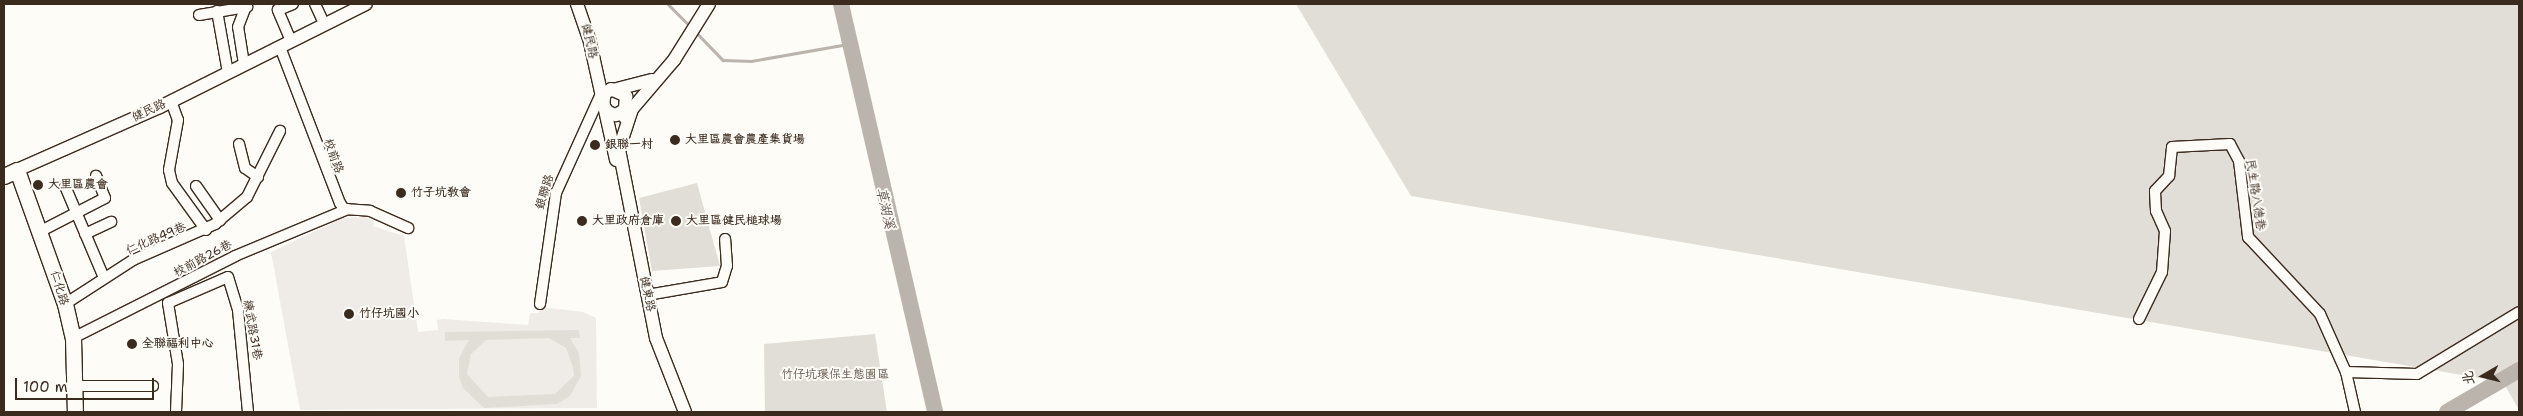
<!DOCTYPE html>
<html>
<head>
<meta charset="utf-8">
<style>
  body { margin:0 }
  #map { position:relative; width:2523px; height:416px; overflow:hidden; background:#fdfcf7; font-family:"Shantell Sans","LXGW WenKai TC",sans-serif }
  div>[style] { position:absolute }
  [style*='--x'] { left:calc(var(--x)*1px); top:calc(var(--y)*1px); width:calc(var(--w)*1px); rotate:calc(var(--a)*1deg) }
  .built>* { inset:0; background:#efece7 }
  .green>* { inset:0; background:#e1ded7 }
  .stream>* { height:2.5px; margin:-1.25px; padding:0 1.25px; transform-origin:1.25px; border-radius:1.25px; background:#bbb4ad }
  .river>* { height:16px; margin:-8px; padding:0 8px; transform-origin:8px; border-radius:8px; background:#bbb4ad }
  .roads { filter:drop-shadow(1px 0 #3b2a1e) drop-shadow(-1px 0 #3b2a1e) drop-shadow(0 1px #3b2a1e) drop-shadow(0 -1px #3b2a1e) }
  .minor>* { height:10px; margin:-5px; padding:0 5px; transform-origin:5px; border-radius:5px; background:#fdfcf7 }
  .tertiary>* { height:12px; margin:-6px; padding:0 6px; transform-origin:6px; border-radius:6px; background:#fdfcf7 }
  .secondary>* { height:15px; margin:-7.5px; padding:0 7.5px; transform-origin:7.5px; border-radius:7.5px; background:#fdfcf7 }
  .dots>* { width:14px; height:14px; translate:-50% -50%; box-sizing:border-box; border:2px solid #fdfcf7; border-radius:50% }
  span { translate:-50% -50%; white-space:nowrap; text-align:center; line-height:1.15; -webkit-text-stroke:4px #fdfcf7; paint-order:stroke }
  .street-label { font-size:12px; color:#3b2a1e }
  .poi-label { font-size:12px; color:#3b2a1e; font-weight:700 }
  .left { translate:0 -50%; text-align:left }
  .park-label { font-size:12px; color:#64574c }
  .water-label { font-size:14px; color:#615349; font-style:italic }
  .frame { position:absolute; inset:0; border:5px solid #3b2a1e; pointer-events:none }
  .north { position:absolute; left:2458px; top:351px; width:50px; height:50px; -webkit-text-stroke:4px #fdfcf7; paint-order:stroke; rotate:262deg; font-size:14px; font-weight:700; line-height:20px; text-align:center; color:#3b2a1e }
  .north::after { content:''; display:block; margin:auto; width:18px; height:22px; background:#3b2a1e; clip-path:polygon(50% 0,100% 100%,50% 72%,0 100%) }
  .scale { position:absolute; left:15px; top:378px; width:139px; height:22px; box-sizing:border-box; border:2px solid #3b2a1e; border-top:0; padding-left:6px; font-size:15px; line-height:18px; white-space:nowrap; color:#3b2a1e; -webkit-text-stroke:4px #fdfcf7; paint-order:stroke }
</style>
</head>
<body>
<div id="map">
  <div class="built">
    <i style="clip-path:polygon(364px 217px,374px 221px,373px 226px,404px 236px,418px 332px,438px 330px,437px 320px,443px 319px,528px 325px,530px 313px,539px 313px,540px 307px,583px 312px,596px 318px,597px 408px,300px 410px,271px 252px,343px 218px)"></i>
  </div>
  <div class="green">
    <i style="clip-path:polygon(1296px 4px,2519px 4px,2519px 410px,2503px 382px,1411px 196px)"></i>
    <i style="clip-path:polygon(697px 183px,720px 266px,652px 271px,639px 198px)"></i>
    <i style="clip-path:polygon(evenodd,579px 330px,580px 338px,570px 338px,579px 353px,581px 376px,570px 396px,557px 404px,484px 408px,463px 388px,459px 377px,459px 358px,469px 340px,445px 341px,445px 332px,579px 330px,549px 338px,566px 348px,573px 367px,574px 376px,555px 394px,488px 397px,467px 374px,471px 354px,486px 340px,549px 338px)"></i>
    <i style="clip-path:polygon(875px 334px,887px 412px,765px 412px,764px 344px)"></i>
  </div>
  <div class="stream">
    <i style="--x:668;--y:4;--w:31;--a:45"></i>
    <i style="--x:696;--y:32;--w:39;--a:46"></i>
    <i style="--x:723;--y:60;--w:28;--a:2"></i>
    <i style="--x:751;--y:61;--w:98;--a:-9.9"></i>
  </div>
  <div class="river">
    <i style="--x:841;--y:4;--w:419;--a:77"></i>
    <i style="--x:2447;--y:412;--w:83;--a:-30.3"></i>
  </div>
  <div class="roads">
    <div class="minor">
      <i style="--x:315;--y:4;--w:23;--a:65"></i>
      <i style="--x:217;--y:11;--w:63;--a:79.9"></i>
      <i style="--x:199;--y:15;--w:49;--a:-9.5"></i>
      <i style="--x:291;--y:41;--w:34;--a:-113"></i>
      <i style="--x:278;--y:10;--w:16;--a:-22"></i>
      <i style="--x:280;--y:47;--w:167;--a:69"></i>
      <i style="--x:340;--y:203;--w:7;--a:56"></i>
      <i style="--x:344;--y:209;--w:26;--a:4"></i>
      <i style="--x:370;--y:211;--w:42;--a:24.1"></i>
      <i style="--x:244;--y:64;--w:37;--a:-99"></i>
      <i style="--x:238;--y:27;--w:25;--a:-69"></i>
      <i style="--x:171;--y:101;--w:20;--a:70"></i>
      <i style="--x:178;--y:120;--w:51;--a:100.2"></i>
      <i style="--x:169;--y:170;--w:13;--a:77"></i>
      <i style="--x:172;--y:183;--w:58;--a:54.1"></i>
      <i style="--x:239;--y:144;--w:25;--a:76"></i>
      <i style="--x:245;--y:168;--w:16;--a:35"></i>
      <i style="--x:65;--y:186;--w:100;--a:67"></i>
      <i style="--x:196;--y:186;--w:42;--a:54.8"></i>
      <i style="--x:41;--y:231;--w:72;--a:-27.3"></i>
      <i style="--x:105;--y:198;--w:24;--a:-112"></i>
      <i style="--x:85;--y:234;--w:29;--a:-25"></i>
      <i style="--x:647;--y:295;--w:76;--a:-9.8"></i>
      <i style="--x:722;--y:282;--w:17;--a:-73"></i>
      <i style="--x:727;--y:266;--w:27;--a:-94"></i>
      <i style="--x:65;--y:304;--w:81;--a:-32.9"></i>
      <i style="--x:133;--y:260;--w:90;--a:-23.7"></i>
      <i style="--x:215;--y:224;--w:42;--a:-40.2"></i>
      <i style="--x:247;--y:197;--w:74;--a:-63.4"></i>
      <i style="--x:540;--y:304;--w:112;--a:-81.8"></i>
      <i style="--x:556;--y:193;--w:107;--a:-65.6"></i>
      <i style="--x:2139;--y:319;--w:52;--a:-63.9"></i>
      <i style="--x:2162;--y:272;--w:41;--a:-85.8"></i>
      <i style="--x:2165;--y:231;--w:22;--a:-114"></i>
      <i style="--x:2156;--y:211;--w:20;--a:-93"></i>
      <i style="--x:2155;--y:191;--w:21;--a:-47"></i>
      <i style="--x:2169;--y:176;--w:29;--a:-84"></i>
      <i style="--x:2172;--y:147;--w:58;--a:-3"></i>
      <i style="--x:2230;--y:144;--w:19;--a:62"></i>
      <i style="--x:2239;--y:161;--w:77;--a:83.2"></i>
      <i style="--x:2248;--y:237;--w:105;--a:46.9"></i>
      <i style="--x:2320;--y:314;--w:64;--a:65.9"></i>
      <i style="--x:2346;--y:372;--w:41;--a:77.3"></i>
      <i style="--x:73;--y:338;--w:182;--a:-26.8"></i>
      <i style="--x:235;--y:256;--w:122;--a:-22.6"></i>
      <i style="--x:2346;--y:372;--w:71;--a:1.6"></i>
      <i style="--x:2417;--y:374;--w:119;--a:-31.3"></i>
      <i style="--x:75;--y:386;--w:78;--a:0"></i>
      <i style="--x:176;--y:412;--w:48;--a:-87.6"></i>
      <i style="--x:178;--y:364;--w:62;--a:-99.3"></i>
      <i style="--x:168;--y:303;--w:65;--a:-23.4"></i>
      <i style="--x:228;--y:277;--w:34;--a:73"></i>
      <i style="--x:238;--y:310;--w:102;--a:84.4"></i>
    </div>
    <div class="tertiary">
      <i style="--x:577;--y:4;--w:36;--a:71"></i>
      <i style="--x:589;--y:38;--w:125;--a:77.5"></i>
      <i style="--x:611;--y:89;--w:17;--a:25"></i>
      <i style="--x:626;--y:96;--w:21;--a:95"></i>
      <i style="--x:626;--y:109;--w:12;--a:149"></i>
      <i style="--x:616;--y:115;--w:9;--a:-159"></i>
      <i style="--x:608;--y:112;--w:9;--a:-126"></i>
      <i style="--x:603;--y:105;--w:13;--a:-81"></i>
      <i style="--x:605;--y:92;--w:49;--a:-14.3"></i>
      <i style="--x:17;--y:170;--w:156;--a:-23.8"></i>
      <i style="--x:160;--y:107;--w:230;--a:-26.6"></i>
      <i style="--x:685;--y:412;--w:79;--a:-111.4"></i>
      <i style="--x:656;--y:338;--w:193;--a:-101.1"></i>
      <i style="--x:619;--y:149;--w:42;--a:-72"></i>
      <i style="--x:632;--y:109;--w:65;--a:-49.4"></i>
      <i style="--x:674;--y:60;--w:66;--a:-58"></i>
    </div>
    <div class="secondary">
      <i style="--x:4;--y:176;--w:14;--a:-25"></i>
      <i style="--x:17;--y:170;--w:142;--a:70.3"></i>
      <i style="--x:65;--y:304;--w:35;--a:77"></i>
      <i style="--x:73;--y:338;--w:74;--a:88.5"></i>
    </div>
  </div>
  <div class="dots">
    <i style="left:675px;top:140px;background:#3b2a1e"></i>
    <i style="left:595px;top:145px;background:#3b2a1e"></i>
    <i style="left:38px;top:185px;background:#3b2a1e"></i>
    <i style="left:401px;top:193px;background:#3b2a1e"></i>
    <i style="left:582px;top:221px;background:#3b2a1e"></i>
    <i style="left:676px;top:221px;background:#3b2a1e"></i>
    <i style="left:349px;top:314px;background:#3b2a1e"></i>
    <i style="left:132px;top:344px;background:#3b2a1e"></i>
  </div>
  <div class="street-label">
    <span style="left:589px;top:41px;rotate:77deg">健民路</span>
    <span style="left:149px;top:111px;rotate:-25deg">健民路</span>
    <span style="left:333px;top:156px;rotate:70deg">校前路</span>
    <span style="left:545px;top:192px;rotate:-73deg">銀聯路</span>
    <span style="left:2255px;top:195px;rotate:81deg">民生路八德巷</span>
    <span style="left:156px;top:239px;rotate:-23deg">仁化路49巷</span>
    <span style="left:203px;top:259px;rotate:-28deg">校前路26巷</span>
    <span style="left:59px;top:288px;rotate:73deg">仁化路</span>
    <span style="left:647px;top:294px;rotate:78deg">健東路</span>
    <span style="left:252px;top:330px;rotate:80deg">練武路31巷</span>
  </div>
  <div class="poi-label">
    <span class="left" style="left:685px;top:140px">大里區農會農產集貨場</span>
    <span class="left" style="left:605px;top:145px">銀聯一村</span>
    <span class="left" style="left:48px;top:185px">大里區農會</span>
    <span class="left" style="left:411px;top:193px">竹子坑教會</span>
    <span class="left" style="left:592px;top:221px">大里政府倉庫</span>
    <span class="left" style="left:686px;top:221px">大里區健民槌球場</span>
    <span class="left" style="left:359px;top:314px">竹仔坑國小</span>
    <span class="left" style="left:142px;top:344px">全聯福利中心</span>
  </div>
  <div class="park-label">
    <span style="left:835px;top:375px">竹仔坑環保生態園區</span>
  </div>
  <div class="water-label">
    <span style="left:886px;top:208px;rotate:77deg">草湖溪</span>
  </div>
  <div class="frame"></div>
  <div class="north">北</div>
  <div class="scale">100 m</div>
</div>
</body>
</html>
